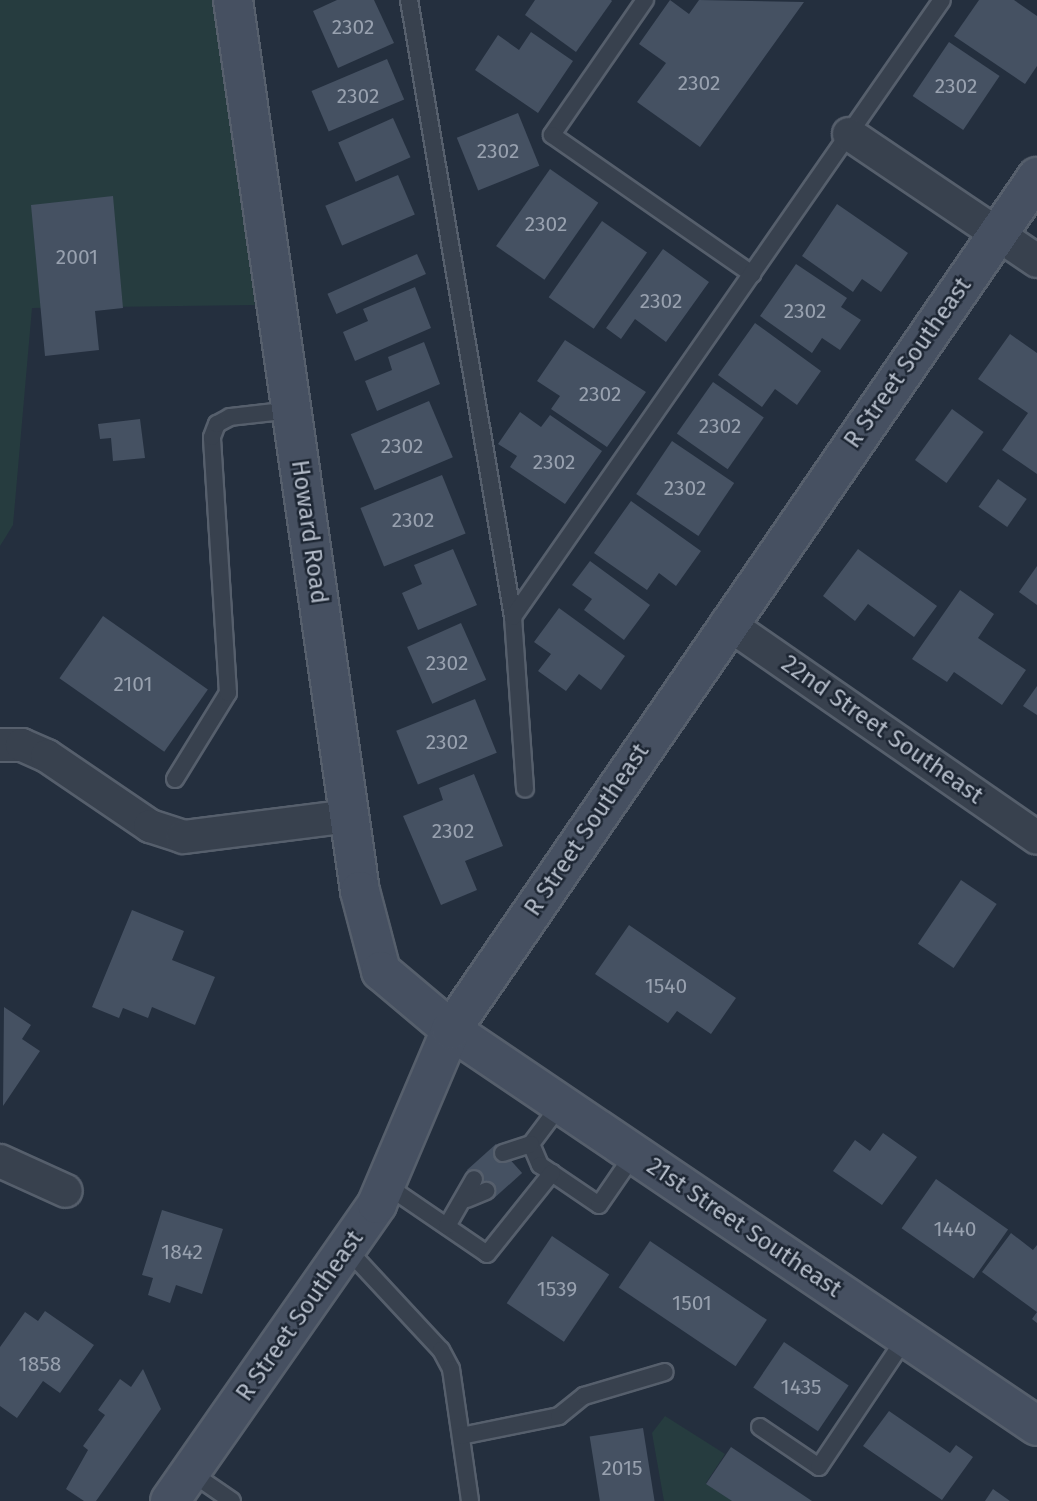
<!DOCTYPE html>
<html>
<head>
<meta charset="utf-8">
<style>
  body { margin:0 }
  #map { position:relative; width:1037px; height:1501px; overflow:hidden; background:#242f3e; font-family:"Fira Sans",sans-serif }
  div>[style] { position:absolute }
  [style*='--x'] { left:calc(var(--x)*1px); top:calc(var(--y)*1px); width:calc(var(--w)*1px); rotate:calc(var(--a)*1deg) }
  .green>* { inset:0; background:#263c3f }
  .building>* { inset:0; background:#455162; transform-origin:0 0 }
  .roads { filter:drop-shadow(2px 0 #565f6c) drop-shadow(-2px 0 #565f6c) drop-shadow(0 2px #565f6c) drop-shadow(0 -2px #565f6c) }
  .lane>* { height:16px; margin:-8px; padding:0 8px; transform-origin:8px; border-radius:8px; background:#38414e }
  .street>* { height:32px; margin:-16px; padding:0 16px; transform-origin:16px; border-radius:16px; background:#38414e }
  .secondary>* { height:38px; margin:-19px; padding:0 19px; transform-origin:19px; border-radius:19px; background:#465061 }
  span { translate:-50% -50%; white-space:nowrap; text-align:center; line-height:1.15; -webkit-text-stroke:5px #1d2633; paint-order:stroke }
  .number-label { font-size:21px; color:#98a1af }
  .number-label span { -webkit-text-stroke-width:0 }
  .street-label { font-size:24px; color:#b4bcc9 }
</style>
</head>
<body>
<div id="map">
  <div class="green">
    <i style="clip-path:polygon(0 0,213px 0,255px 305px,32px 308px,13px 525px,0 546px)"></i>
    <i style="clip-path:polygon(665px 1416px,725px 1454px,706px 1483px,733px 1501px,664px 1501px,652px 1433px)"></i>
  </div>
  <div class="building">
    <i style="clip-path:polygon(337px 0,374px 0,394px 43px,338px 68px,313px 11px)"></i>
    <i style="clip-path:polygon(535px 0,611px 0,612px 1px,576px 52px,525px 15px)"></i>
    <i style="clip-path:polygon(670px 0,689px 14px,699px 0,804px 2px,700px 147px,637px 102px,666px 63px,639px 44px)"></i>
    <i style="clip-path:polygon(979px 0,1014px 0,1037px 16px,1037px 66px,1025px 84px,954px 36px)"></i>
    <i style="clip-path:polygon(531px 32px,573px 61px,538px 113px,475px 70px,498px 35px,519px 50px)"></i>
    <i style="left:949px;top:42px;width:61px;height:65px;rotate:34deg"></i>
    <i style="left:387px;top:59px;width:44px;height:82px;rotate:67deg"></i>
    <i style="left:518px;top:113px;width:57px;height:66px;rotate:68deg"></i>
    <i style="left:393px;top:118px;width:43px;height:60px;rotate:66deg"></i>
    <i style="left:550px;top:169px;width:59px;height:94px;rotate:35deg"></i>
    <i style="left:398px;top:175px;width:43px;height:79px;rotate:67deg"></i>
    <i style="clip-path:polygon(113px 196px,123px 308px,95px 311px,99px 350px,45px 356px,31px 205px)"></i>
    <i style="clip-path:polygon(837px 204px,908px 253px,881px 292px,862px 279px,853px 292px,802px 256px)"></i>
    <i style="left:602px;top:221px;width:55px;height:93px;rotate:35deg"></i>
    <i style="clip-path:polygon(663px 249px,709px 282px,666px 342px,635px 319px,621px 339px,606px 328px)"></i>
    <i style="left:417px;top:254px;width:22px;height:98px;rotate:66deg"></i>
    <i style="clip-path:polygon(796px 264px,847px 298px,841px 307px,861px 320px,840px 350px,822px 338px,812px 353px,760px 316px)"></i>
    <i style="clip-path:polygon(415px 287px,431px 328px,355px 361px,343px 332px,368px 321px,363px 309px)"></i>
    <i style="clip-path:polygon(755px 323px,821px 371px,797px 405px,775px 389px,762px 407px,718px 375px)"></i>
    <i style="clip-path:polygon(1010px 334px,1037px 353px,1037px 474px,1002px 450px,1028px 413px,978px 379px)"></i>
    <i style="clip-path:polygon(565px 340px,646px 392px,607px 447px,551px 409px,560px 396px,537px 381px)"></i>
    <i style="clip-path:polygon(424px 342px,440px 384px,377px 411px,365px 381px,392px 370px,388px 357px)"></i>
    <i style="left:713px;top:382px;width:62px;height:63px;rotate:35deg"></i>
    <i style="left:429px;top:401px;width:61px;height:85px;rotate:67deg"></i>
    <i style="left:952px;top:409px;width:39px;height:63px;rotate:36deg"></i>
    <i style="clip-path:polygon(520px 412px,541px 427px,550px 415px,602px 451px,565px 504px,510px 467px,517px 456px,498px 444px)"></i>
    <i style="clip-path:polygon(140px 419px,145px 458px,113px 461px,111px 438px,100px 439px,98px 424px)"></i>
    <i style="left:672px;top:441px;width:75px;height:64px;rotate:34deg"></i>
    <i style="left:442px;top:475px;width:63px;height:88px;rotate:68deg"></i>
    <i style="left:998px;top:479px;width:35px;height:34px;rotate:35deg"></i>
    <i style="clip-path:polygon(631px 501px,701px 551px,676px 586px,659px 573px,647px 590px,594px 553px)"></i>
    <i style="clip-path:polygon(453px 549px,477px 605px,418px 630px,402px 593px,422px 584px,414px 565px)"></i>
    <i style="clip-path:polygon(858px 549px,937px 606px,914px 637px,868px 604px,855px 621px,823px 596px)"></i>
    <i style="clip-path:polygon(590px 561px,650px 605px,624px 640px,584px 610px,592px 599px,572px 585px)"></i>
    <i style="clip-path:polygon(1037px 566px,1037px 605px,1019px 592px)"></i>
    <i style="clip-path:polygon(960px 590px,994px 614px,978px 638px,1026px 670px,1002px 705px,954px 672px,947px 682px,912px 659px)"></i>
    <i style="clip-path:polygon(559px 608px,625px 656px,601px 690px,579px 674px,566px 691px,538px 671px,551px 654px,534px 642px)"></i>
    <i style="left:103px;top:616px;width:128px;height:76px;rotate:35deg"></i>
    <i style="left:461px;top:623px;width:62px;height:59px;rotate:66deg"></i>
    <i style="clip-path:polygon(1037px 686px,1037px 715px,1023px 706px)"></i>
    <i style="left:475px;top:699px;width:58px;height:85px;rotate:68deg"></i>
    <i style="clip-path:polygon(474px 774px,503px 846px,465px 861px,477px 890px,441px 905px,403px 816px,443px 800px,439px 788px)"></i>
    <i style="left:961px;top:880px;width:43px;height:77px;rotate:34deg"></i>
    <i style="clip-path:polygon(132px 910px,184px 931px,172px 960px,215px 977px,195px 1025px,152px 1007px,148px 1018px,123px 1008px,119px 1018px,92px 1007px)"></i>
    <i style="clip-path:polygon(629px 925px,736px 998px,711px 1034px,677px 1011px,668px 1023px,595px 974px)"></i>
    <i style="clip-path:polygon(4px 1007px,31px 1025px,22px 1039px,40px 1051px,3px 1106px)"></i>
    <i style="clip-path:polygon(883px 1133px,917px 1157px,882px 1205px,833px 1171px,855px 1140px,870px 1151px)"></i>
    <i style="left:496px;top:1144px;width:39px;height:39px;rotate:48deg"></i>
    <i style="left:936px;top:1179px;width:88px;height:60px;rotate:35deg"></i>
    <i style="clip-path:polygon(162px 1210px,223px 1229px,202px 1294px,176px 1285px,170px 1303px,148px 1295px,153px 1278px,142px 1275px)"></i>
    <i style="clip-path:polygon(1011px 1233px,1033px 1250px,1037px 1245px,1037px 1323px,1032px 1319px,1037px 1312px,982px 1272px)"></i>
    <i style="left:552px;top:1236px;width:69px;height:81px;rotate:34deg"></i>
    <i style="left:650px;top:1241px;width:141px;height:56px;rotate:34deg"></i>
    <i style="clip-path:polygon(45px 1311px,94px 1345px,60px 1393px,43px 1381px,17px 1418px,0 1406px,0 1347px,25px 1312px,38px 1321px)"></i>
    <i style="left:784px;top:1342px;width:78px;height:55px;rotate:34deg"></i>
    <i style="clip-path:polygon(143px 1369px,161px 1409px,96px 1501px,84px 1501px,66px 1489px,88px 1450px,83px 1446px,105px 1415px,98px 1410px,120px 1379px,131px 1387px)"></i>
    <i style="clip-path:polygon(889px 1411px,950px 1453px,956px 1445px,973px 1457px,942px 1500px,863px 1446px)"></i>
    <i style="left:643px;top:1428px;width:74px;height:54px;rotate:81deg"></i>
    <i style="clip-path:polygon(731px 1447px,812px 1501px,732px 1501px,706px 1484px)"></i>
    <i style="clip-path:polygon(993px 1489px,1010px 1501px,985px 1501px)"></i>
  </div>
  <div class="roads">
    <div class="lane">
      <i style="--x:409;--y:0;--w:626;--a:80.43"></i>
      <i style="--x:513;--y:617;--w:172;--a:86"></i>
      <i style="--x:645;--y:0;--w:164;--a:124.6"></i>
      <i style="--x:552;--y:135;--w:244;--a:34.8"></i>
      <i style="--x:513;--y:617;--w:751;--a:-55.19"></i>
      <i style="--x:175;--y:779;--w:101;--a:-58.4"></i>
      <i style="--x:228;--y:693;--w:256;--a:-93.6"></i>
      <i style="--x:212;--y:437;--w:14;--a:-69"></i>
      <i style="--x:217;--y:424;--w:15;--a:-28"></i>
      <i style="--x:230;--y:417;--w:61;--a:-6.5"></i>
      <i style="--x:561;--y:1104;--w:50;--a:126.9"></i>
      <i style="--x:531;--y:1144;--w:23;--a:67"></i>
      <i style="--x:540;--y:1165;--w:71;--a:34.1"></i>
      <i style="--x:599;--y:1205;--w:62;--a:-55.5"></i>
      <i style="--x:503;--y:1153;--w:29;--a:-18"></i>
      <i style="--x:386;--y:1185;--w:122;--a:34.3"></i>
      <i style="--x:487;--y:1254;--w:104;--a:-51.3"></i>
      <i style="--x:467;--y:1199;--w:21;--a:-23"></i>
      <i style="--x:447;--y:1226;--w:54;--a:-60.1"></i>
      <i style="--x:347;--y:1249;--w:138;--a:47.1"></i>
      <i style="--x:441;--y:1350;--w:21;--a:62"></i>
      <i style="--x:451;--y:1369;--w:133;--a:81.8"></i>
      <i style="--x:760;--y:1427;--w:71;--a:34.1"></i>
      <i style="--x:819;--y:1467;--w:156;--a:-56.2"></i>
      <i style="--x:461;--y:1436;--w:100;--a:-11.5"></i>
      <i style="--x:559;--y:1416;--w:32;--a:-39"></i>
      <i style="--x:584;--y:1396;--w:84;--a:-16.5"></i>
      <i style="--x:190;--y:1472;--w:51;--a:34.6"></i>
    </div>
    <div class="street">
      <i style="--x:849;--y:134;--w:227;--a:34"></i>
      <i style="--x:727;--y:623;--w:377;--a:34.7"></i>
      <i style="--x:0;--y:745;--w:22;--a:0"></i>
      <i style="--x:22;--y:745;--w:27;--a:24"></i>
      <i style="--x:47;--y:756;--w:125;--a:34.2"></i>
      <i style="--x:150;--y:826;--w:35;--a:18"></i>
      <i style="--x:183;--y:837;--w:167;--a:-7.2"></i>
      <i style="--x:0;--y:1161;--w:72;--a:24.4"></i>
    </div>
    <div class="secondary">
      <i style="--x:233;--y:0;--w:900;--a:81.89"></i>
      <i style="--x:360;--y:891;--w:83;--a:75.3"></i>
      <i style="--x:381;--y:971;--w:92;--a:40.1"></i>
      <i style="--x:451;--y:1030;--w:707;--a:34.05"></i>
      <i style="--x:170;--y:1501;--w:362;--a:-55.1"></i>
      <i style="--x:377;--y:1204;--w:189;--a:-67"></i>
      <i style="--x:451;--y:1030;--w:1035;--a:-55.51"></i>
    </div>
  </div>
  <div class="number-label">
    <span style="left:353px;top:27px">2302</span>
    <span style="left:699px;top:83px">2302</span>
    <span style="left:956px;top:86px">2302</span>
    <span style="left:358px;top:96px">2302</span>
    <span style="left:498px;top:151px">2302</span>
    <span style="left:546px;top:224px">2302</span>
    <span style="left:77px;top:257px">2001</span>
    <span style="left:661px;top:301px">2302</span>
    <span style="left:805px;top:311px">2302</span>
    <span style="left:600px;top:394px">2302</span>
    <span style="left:720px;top:426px">2302</span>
    <span style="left:402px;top:446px">2302</span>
    <span style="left:554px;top:462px">2302</span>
    <span style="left:685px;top:488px">2302</span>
    <span style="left:413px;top:520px">2302</span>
    <span style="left:447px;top:663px">2302</span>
    <span style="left:133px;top:684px">2101</span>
    <span style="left:447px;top:742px">2302</span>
    <span style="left:453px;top:831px">2302</span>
    <span style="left:666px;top:986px">1540</span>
    <span style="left:955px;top:1229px">1440</span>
    <span style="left:182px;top:1252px">1842</span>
    <span style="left:557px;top:1289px">1539</span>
    <span style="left:692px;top:1303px">1501</span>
    <span style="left:40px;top:1364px">1858</span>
    <span style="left:801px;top:1387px">1435</span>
    <span style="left:622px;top:1468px">2015</span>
  </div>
  <div class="street-label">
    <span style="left:908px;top:363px;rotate:-55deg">R Street Southeast</span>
    <span style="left:309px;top:532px;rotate:82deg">Howard Road</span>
    <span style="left:882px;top:730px;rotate:35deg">22nd Street Southeast</span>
    <span style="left:587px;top:830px;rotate:-56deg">R Street Southeast</span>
    <span style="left:744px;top:1228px;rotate:34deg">21st Street Southeast</span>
    <span style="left:300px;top:1316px;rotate:-55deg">R Street Southeast</span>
  </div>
</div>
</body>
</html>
